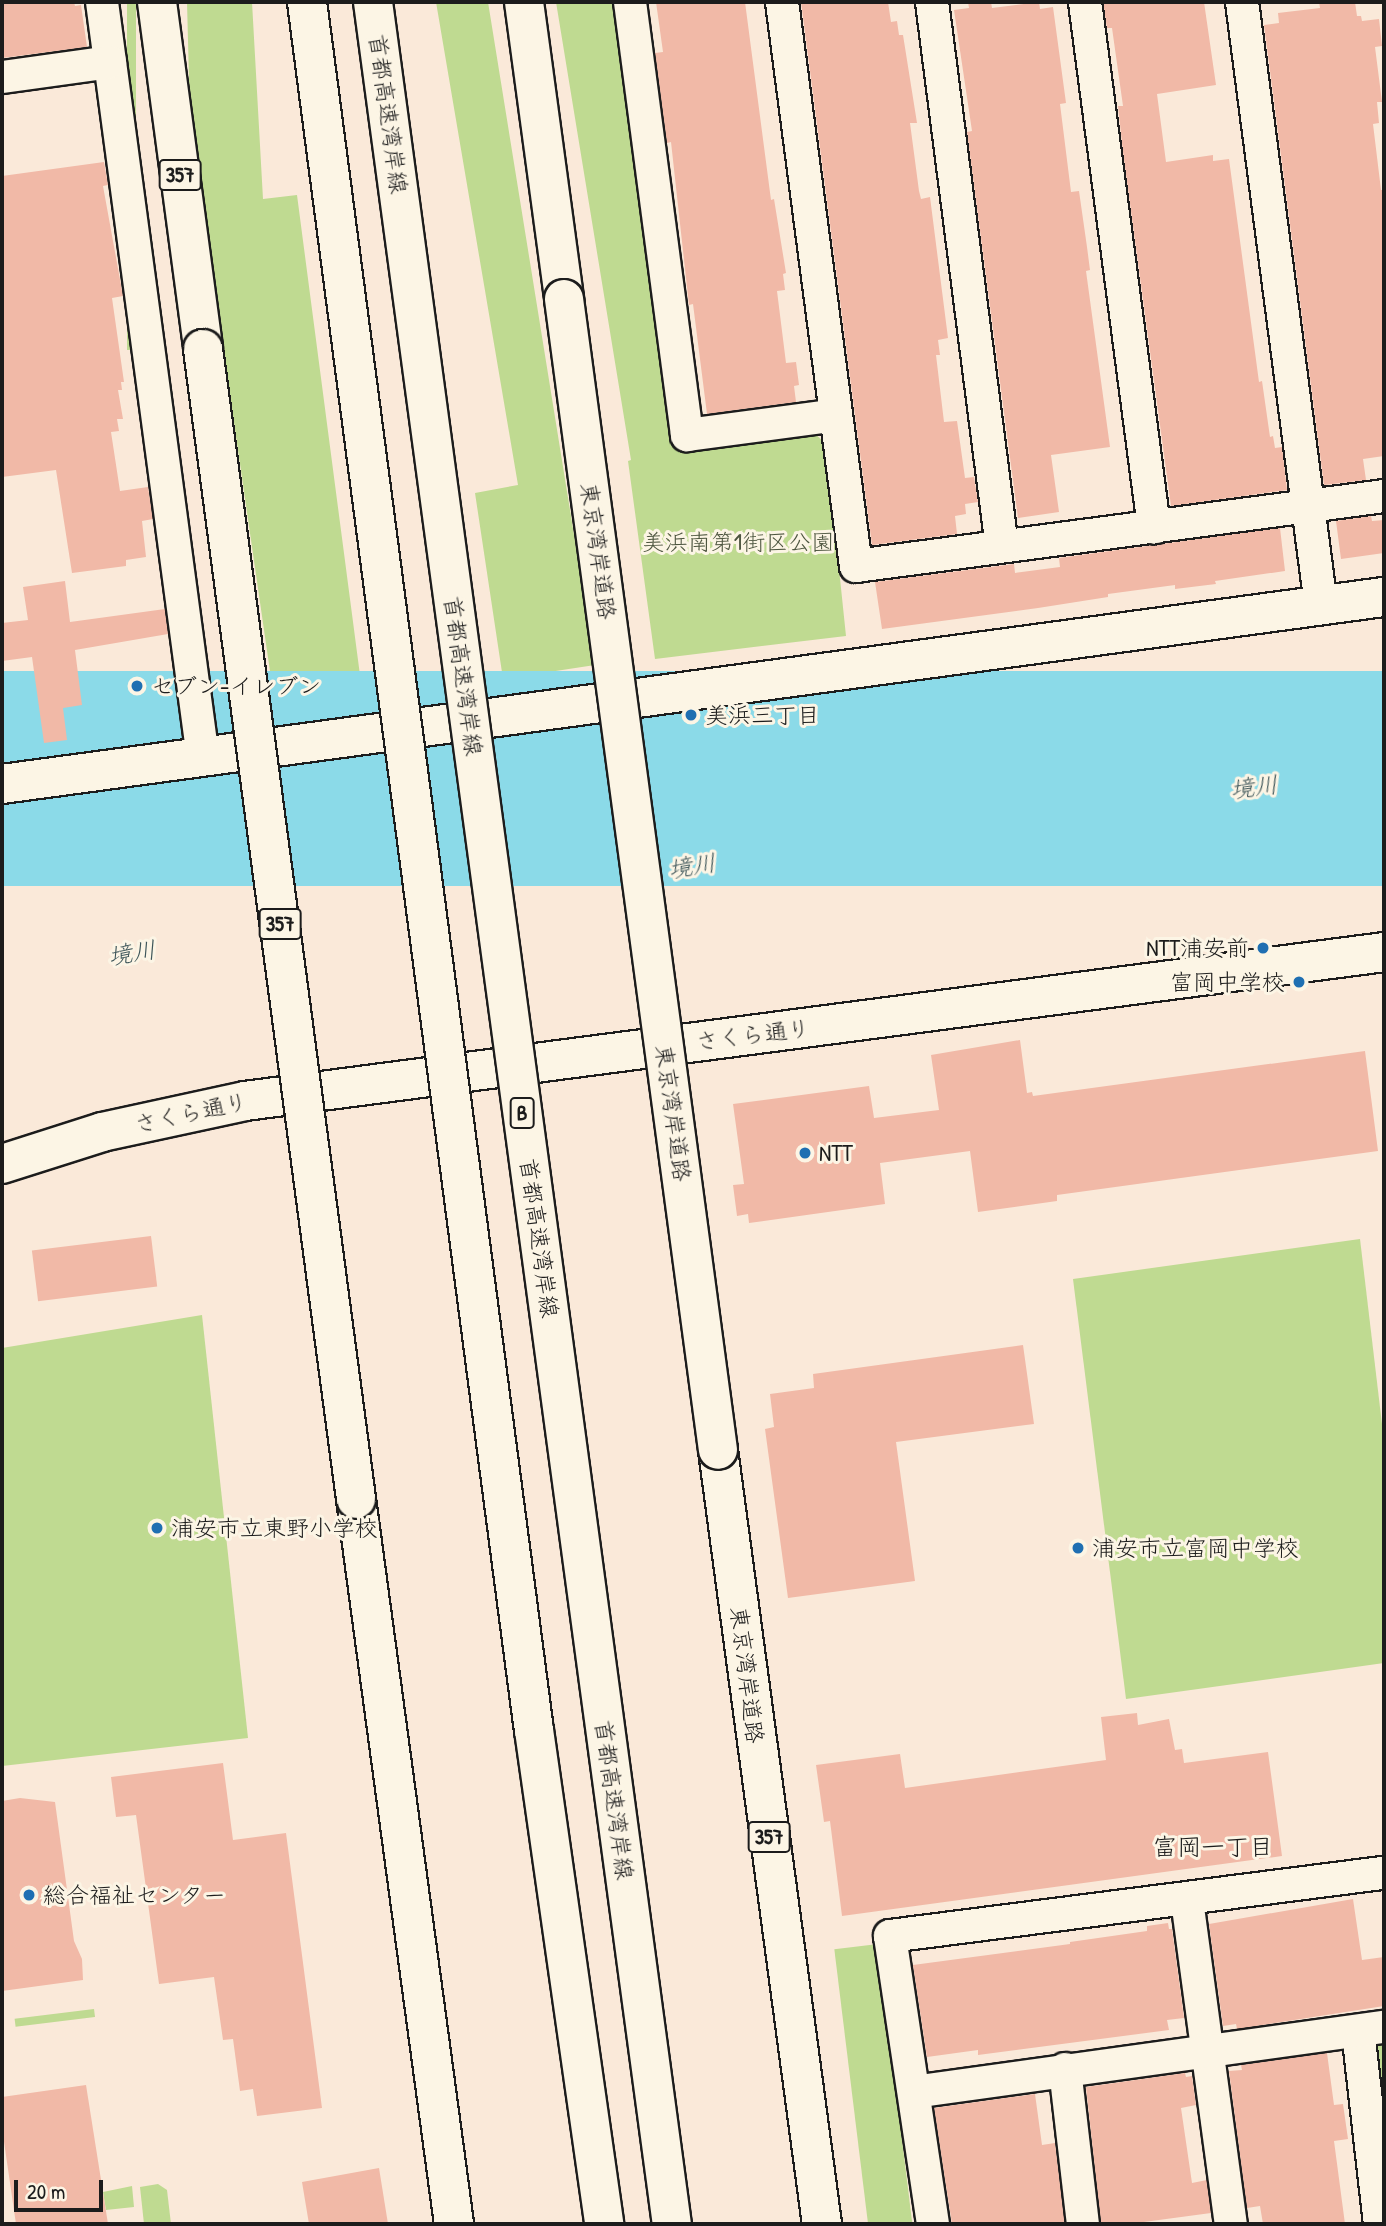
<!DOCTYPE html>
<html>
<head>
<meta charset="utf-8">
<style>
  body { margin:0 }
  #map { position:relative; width:1386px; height:2226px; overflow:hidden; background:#fae9d9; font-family:"Patrick Hand","Klee One",sans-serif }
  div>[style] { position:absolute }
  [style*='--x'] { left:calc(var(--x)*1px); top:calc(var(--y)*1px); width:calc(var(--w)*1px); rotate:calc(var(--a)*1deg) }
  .green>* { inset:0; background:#bfda91; transform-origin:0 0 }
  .water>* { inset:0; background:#8bdae8; transform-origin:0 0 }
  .building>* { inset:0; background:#f1b9a7; transform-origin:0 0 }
  .roads { filter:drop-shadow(2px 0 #1c1c1c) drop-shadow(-2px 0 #1c1c1c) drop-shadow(0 2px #1c1c1c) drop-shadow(0 -2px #1c1c1c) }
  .street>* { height:32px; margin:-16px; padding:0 16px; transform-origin:16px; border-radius:16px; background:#fcf5e5 }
  .secondary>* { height:38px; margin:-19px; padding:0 19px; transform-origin:19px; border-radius:19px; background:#fcf5e5 }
  .highway>* { height:38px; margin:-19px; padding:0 19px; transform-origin:19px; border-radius:19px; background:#fcf5e5 }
  .bridges { filter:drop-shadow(2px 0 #1c1c1c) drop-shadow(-2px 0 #1c1c1c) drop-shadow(0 2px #1c1c1c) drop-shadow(0 -2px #1c1c1c) }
  .highway-bridge>* { height:38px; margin:-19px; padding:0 19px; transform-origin:19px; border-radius:19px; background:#fcf5e5 }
  .dots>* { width:19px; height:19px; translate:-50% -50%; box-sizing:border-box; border:4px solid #fcf5e5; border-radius:50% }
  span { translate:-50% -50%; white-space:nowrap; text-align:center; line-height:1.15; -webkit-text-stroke:6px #fcf5e5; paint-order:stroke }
  .shield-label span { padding:2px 5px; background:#fcf5e5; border:2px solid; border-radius:5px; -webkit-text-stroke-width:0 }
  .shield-label { font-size:21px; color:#1c1c1c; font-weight:700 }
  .street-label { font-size:23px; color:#1c1c1c }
  .park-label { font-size:23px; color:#4d553f }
  .poi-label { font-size:23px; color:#1c1c1c }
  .left { translate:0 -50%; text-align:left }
  .right { translate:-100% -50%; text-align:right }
  .water-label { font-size:24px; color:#3d5559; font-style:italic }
  .neighbourhood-label { font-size:24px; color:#1c1c1c }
  .frame { position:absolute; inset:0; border:4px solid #1c1c1c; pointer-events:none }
  .scale { position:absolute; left:14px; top:2180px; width:89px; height:32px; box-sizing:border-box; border:4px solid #1c1c1c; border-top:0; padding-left:9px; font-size:21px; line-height:24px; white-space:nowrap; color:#1c1c1c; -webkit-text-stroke:5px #fcf5e5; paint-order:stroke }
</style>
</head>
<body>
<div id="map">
  <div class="green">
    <i style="left:127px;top:2px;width:9px;height:348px"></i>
    <i style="clip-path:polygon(187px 2px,252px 2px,263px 199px,297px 195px,363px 698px,276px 713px,190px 118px)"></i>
    <i style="clip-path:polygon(436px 2px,488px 2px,595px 665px,503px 679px,475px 493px,518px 485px)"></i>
    <i style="clip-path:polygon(556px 2px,631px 2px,696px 450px,812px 431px,826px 444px,846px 636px,655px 659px,628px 461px,631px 460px)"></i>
    <i style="clip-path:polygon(1360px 1239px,1384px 1441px,1384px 1663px,1126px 1699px,1073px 1279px)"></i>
    <i style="clip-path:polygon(202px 1315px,248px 1738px,2px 1766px,2px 1348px)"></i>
    <i style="left:878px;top:1944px;width:282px;height:44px;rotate:83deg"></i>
    <i style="left:94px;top:2009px;width:8px;height:80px;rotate:83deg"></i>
    <i style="clip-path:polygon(1384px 2042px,1384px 2135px,1372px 2054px,1380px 2043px)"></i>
    <i style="clip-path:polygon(158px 2184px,167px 2190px,171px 2224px,144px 2224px,140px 2187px)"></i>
    <i style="clip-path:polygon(132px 2186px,134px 2207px,106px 2210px,103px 2192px)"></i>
  </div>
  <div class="water">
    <i style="left:1384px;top:671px;width:215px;height:1394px;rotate:90deg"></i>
  </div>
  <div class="building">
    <i style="clip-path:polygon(2px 2px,74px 2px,75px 6px,81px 5px,87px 47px,2px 58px)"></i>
    <i style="clip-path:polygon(656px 2px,745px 2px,771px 200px,774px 199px,786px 273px,783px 274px,785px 290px,777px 291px,786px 363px,796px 362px,799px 385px,794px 386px,796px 402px,707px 414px,693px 304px,689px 305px,671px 142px,667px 143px,655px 53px,663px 52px)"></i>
    <i style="clip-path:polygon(801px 2px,888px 2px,891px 22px,897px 21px,899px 35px,903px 35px,917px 123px,910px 123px,919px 191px,921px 199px,930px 197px,948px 338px,938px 340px,940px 355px,936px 355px,944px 422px,957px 421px,965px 478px,974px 477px,978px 502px,965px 504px,966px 514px,955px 516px,957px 534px,872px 545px)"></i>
    <i style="clip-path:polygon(968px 2px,991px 2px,992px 8px,1039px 2px,1040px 9px,1053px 7px,1066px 103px,1060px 104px,1071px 192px,1079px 191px,1087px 247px,1090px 270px,1086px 271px,1110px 447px,1051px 455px,1059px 512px,1018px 518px,967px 132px,972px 131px,954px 10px,969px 8px)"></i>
    <i style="clip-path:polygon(1103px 2px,1204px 2px,1216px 85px,1157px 94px,1166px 162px,1213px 155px,1213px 161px,1229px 159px,1259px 382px,1262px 381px,1270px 437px,1273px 436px,1275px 448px,1282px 447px,1287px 490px,1171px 506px,1123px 152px,1118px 106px,1123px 106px,1112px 28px,1107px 28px)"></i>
    <i style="clip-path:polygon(1319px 2px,1355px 2px,1357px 16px,1361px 16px,1362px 21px,1379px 19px,1382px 46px,1375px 47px,1382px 102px,1377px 102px,1379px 123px,1373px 124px,1381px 190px,1384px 190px,1384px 456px,1363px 459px,1366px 480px,1324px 485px,1264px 25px,1279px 23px,1278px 13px,1320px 8px)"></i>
    <i style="clip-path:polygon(104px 162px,108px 185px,103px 186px,123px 296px,112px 298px,124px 382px,121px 382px,122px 390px,118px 390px,123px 419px,117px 419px,119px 431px,111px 432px,120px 491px,148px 487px,153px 519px,142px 521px,146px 557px,126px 560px,126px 566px,72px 573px,56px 470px,2px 477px,2px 176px)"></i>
    <i style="clip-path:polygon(1371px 516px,1372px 521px,1384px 520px,1384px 553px,1341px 559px,1336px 521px)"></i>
    <i style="clip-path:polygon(1280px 528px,1285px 571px,1215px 581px,1216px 584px,1175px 589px,1175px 585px,1108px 594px,1108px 597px,1038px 608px,882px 629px,875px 582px,1014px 564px,1015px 573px,1060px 567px,1059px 558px)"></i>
    <i style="clip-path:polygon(65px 581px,70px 622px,165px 609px,168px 634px,75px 650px,82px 705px,63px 708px,67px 740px,44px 743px,32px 657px,2px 661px,2px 623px,28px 620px,23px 587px)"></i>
    <i style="clip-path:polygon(1020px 1040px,1027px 1093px,1032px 1092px,1033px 1096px,1365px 1051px,1378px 1151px,1057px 1195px,1057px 1201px,978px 1212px,970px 1151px,880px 1163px,885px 1204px,749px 1223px,748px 1214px,737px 1216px,733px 1185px,744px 1184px,733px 1104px,869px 1086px,874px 1118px,939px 1110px,931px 1055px)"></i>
    <i style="left:151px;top:1236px;width:51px;height:120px;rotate:83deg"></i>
    <i style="clip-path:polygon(1023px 1345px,1034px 1424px,896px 1442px,915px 1581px,788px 1598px,765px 1429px,774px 1427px,770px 1394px,814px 1388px,813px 1374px)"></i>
    <i style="clip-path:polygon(1137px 1713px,1138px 1725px,1169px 1719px,1175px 1750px,1182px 1749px,1184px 1763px,1268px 1752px,1282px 1856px,842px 1916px,830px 1821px,824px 1822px,816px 1765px,900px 1754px,905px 1788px,1106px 1760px,1101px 1717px)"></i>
    <i style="clip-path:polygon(223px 1763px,233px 1840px,286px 1833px,322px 2108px,257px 2116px,253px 2089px,240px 2091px,233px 2039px,223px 2040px,214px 1977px,159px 1984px,136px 1815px,116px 1817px,111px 1777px)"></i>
    <i style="clip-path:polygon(20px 1798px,55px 1802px,74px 1941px,82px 1959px,83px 1980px,2px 1991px,2px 1801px)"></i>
    <i style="clip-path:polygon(1353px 1899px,1362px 1960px,1384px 1957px,1384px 2006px,1237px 2029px,1236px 2024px,1223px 2026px,1209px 1924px)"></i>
    <i style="clip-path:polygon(1168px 1923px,1169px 1929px,1172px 1929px,1184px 2018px,1167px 2020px,1169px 2030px,978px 2055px,978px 2050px,927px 2057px,913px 1965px,1070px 1944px,1070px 1942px,1147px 1931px,1147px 1926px)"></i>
    <i style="clip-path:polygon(1327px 2053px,1334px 2105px,1343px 2104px,1348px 2139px,1334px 2141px,1345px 2224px,1263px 2224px,1260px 2206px,1247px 2208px,1229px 2071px,1242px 2070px,1241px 2065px)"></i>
    <i style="clip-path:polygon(1185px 2073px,1186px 2077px,1192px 2076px,1196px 2105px,1181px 2108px,1192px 2183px,1207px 2180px,1211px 2213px,1129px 2224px,1101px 2224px,1086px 2087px)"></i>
    <i style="clip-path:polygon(86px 2085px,108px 2224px,16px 2224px,2px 2128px,2px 2097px)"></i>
    <i style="clip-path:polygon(1035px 2094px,1042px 2145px,1055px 2143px,1065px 2224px,952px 2224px,934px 2108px)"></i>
    <i style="clip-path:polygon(379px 2168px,388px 2224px,309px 2224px,302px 2182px)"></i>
  </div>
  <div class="roads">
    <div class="street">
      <i style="--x:102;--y:2;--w:763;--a:82.39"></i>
      <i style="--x:630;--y:2;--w:437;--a:82.5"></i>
      <i style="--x:687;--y:435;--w:150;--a:-7.6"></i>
      <i style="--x:782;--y:2;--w:569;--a:82.53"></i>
      <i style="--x:856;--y:566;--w:533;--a:-7.55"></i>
      <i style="--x:932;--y:2;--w:549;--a:82.68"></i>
      <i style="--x:1085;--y:2;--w:530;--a:82.51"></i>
      <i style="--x:1242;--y:2;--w:608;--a:82.54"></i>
      <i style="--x:2;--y:77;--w:109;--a:-7.9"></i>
      <i style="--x:1187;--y:1900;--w:327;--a:82.3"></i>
      <i style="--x:1358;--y:2031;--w:194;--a:83.5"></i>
      <i style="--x:1065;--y:2069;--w:156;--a:83.4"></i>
      <i style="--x:914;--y:2092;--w:474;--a:-7.9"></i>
      <i style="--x:933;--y:2224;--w:291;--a:-98.5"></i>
      <i style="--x:890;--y:1936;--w:498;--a:-7.3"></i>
    </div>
    <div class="secondary">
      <i style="--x:2;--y:784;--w:1395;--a:-7.71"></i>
      <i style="--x:2;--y:1164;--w:105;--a:-17.7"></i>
      <i style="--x:102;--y:1132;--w:146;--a:-12.2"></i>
      <i style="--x:245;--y:1101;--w:1149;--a:-7.45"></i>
    </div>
    <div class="highway">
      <i style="--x:157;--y:2;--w:350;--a:82.4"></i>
      <i style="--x:524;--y:2;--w:300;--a:82.3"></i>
      <i style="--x:718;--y:1450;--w:781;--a:82.35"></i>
      <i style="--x:356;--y:1499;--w:732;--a:82.3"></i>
    </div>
  </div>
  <div class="bridges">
    <div class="highway-bridge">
      <i style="--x:307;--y:2;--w:1743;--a:82.52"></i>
      <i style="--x:534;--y:1730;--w:499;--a:81.9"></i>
      <i style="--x:373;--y:2;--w:2242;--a:82.34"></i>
      <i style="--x:564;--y:299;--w:1161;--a:82.38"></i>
      <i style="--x:203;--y:349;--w:1160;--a:82.42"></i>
    </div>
  </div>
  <div class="dots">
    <i style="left:137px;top:686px;background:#1f6fb2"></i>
    <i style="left:691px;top:715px;background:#1f6fb2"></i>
    <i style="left:1263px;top:948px;background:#1f6fb2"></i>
    <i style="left:1299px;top:982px;background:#1f6fb2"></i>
    <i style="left:805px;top:1153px;background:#1f6fb2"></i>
    <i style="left:157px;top:1528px;background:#1f6fb2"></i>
    <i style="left:1078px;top:1548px;background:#1f6fb2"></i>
    <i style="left:29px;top:1895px;background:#1f6fb2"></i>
  </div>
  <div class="shield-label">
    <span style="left:180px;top:175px">357</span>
    <span style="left:280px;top:924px">357</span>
    <span style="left:522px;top:1113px">B</span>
    <span style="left:769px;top:1837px">357</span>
  </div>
  <div class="street-label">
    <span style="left:388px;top:114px;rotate:82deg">首都高速湾岸線</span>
    <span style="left:598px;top:551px;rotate:82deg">東京湾岸道路</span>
    <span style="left:463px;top:676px;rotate:82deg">首都高速湾岸線</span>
    <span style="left:753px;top:1035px;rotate:-7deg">さくら通り</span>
    <span style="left:191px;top:1113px;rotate:-12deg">さくら通り</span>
    <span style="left:673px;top:1113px;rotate:82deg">東京湾岸道路</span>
    <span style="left:539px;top:1238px;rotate:82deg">首都高速湾岸線</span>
    <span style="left:747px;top:1675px;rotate:83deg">東京湾岸道路</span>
    <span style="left:614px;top:1800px;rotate:82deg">首都高速湾岸線</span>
  </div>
  <div class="park-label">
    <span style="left:738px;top:542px">美浜南第1街区公園</span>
  </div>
  <div class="poi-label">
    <span class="left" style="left:151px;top:686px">セブン-イレブン</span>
    <span class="left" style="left:705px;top:715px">美浜三丁目</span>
    <span class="right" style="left:1249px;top:948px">NTT浦安前</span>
    <span class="right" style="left:1285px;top:982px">富岡中学校</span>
    <span class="left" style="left:819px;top:1153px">NTT</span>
    <span class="left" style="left:171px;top:1528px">浦安市立東野小学校</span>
    <span class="left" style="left:1092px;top:1548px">浦安市立富岡中学校</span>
    <span class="left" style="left:43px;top:1895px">総合福祉センター</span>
  </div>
  <div class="water-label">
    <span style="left:1254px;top:787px;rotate:-7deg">境川</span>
    <span style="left:692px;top:866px;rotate:-9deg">境川</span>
    <span style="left:132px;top:953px;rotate:-9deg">境川</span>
  </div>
  <div class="neighbourhood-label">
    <span style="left:1213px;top:1847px">富岡一丁目</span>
  </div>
  <div class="frame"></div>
  <div class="scale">20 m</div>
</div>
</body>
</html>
